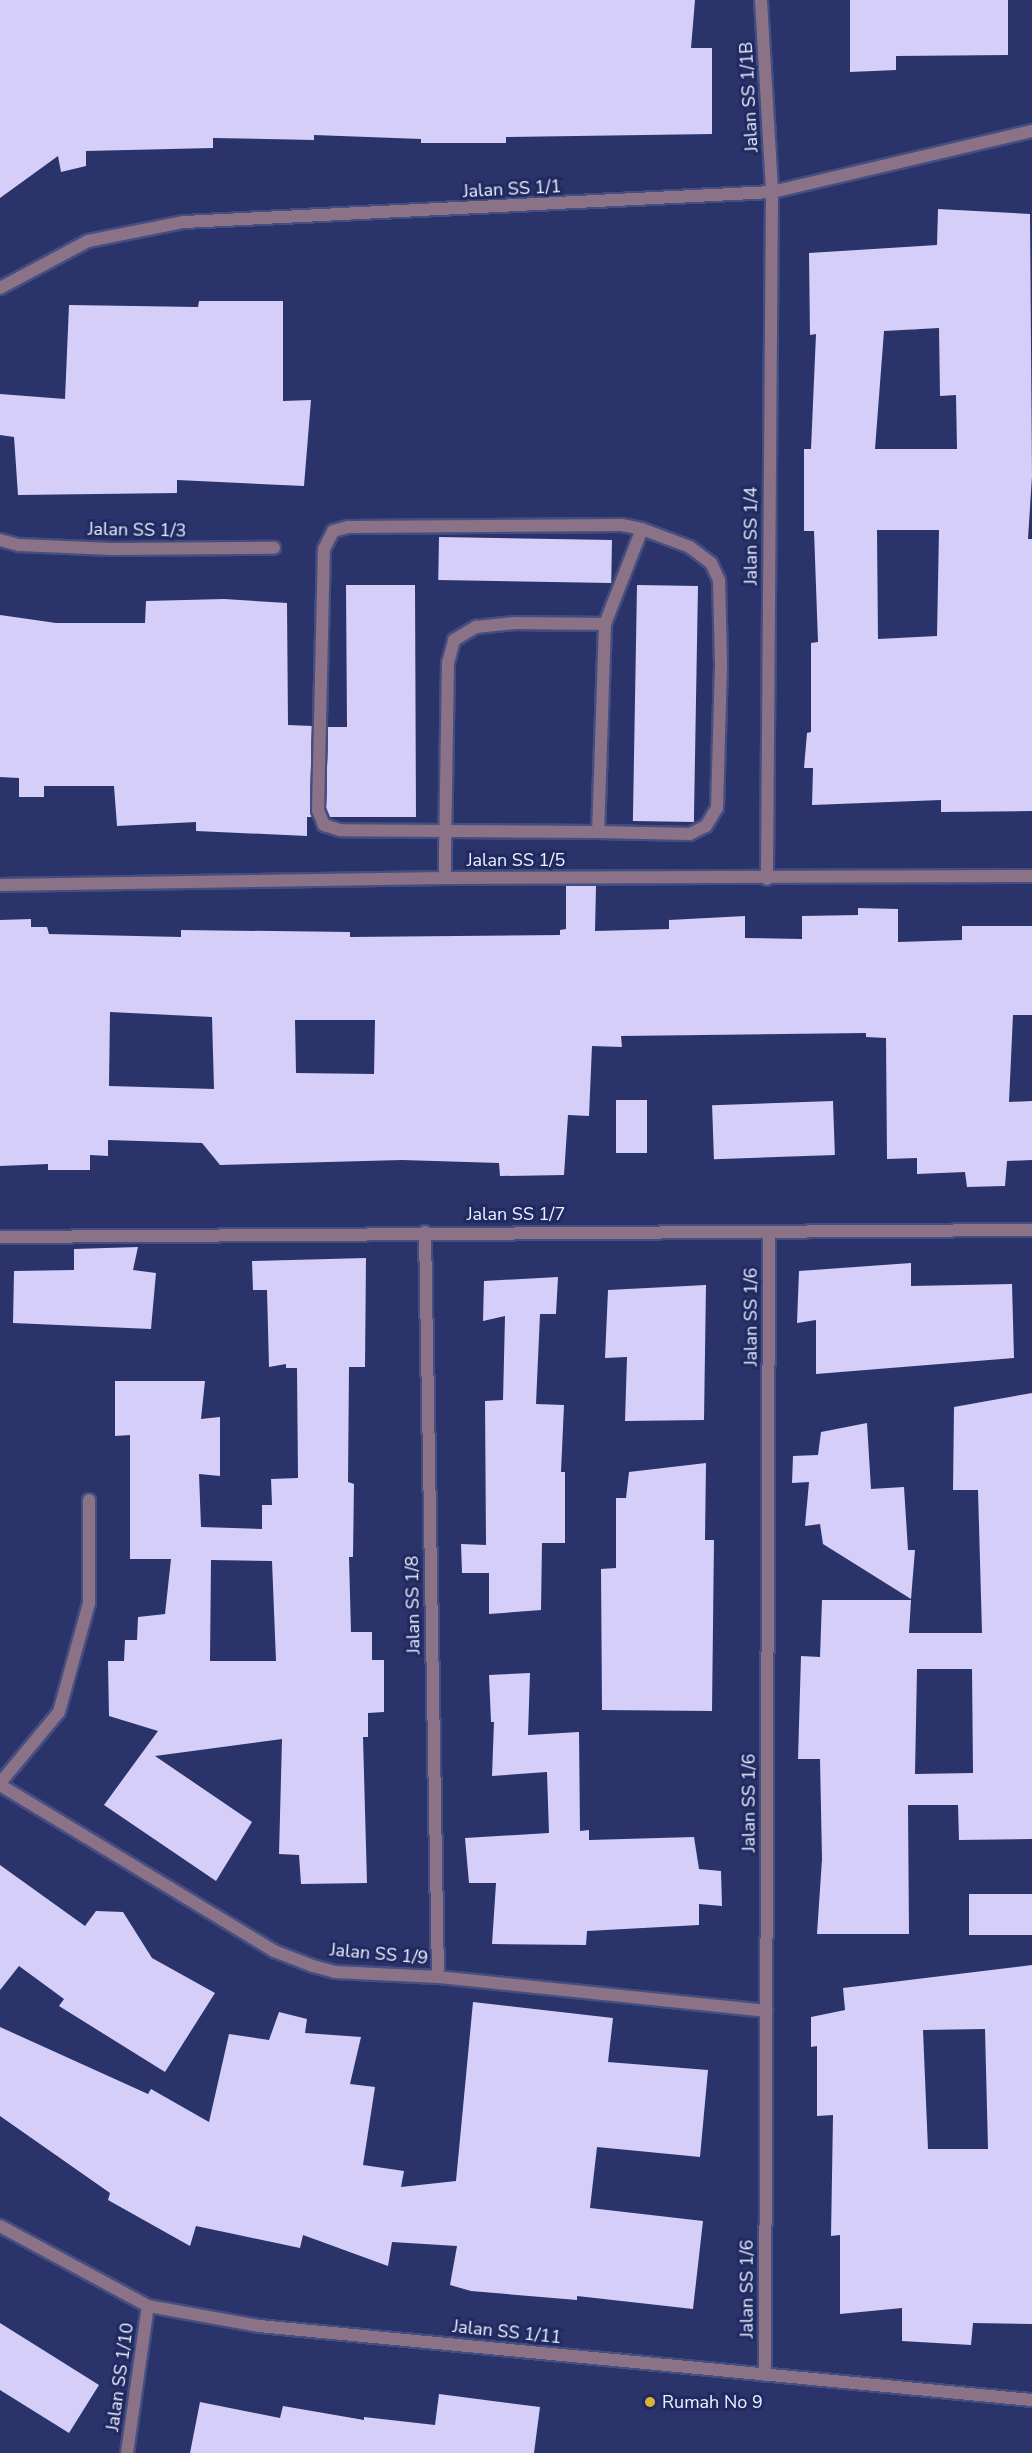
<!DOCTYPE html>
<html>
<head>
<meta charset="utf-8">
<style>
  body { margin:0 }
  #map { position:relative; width:1032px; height:2453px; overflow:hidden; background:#2a346b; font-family:"Nunito Sans",sans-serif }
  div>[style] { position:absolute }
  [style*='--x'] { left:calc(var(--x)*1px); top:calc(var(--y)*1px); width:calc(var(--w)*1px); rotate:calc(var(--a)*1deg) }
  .building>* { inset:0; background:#d4cef8; transform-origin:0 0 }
  .roads { filter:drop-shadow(2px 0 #454e80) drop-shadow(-2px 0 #454e80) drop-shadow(0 2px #454e80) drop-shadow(0 -2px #454e80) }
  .service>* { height:12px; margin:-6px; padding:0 6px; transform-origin:6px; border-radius:6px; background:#8b7287 }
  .minor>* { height:12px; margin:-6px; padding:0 6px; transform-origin:6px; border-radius:6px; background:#8b7287 }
  .tertiary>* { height:12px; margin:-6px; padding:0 6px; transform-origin:6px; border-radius:6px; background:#8b7287 }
  .dots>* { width:16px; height:16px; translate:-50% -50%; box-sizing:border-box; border:3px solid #202a60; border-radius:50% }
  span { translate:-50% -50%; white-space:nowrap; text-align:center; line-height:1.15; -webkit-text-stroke:6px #202a60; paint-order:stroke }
  .street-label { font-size:18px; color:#ecf1ff }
  .poi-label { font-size:18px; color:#ecf1ff }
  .left { translate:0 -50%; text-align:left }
</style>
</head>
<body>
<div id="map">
  <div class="building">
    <i style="clip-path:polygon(0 0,695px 0,691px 48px,712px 48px,712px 134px,506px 137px,506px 143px,421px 143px,421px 139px,314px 135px,314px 140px,213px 138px,213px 148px,86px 151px,86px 166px,61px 172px,58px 156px,0 198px)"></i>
    <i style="clip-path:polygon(850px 0,1008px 0,1008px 55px,896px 56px,896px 70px,850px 72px)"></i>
    <i style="clip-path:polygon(evenodd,938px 209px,1030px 214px,1032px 476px,1028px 539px,1032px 539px,1032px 811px,941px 812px,941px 800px,812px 805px,813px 768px,804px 768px,807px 733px,811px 732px,811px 643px,818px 642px,814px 531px,804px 531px,804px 449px,811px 449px,816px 334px,810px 335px,809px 253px,937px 245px,938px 209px,939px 328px,940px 396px,956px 395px,957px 449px,875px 449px,884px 331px,939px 328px,938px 209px,877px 530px,939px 530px,937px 636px,878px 639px,877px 530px)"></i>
    <i style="clip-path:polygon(199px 301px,283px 301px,283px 401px,311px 400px,304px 486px,177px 480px,177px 493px,18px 495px,14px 437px,0 435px,0 394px,65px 399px,69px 305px,198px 307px)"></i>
    <i style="left:439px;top:537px;width:173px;height:43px;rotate:1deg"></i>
    <i style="clip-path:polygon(346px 585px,415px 585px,416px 817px,330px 817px,326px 808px,328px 727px,347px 727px)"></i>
    <i style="left:637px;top:585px;width:61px;height:236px;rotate:1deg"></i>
    <i style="clip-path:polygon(224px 599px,287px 603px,288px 725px,312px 726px,312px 817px,307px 817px,307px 836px,196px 831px,196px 822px,117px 826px,114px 786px,44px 786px,44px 797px,19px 797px,19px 778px,0 777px,0 615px,56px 623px,145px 623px,146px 601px)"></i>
    <i style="clip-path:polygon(evenodd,566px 886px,596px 886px,595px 931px,669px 929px,669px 920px,745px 916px,745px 938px,802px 939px,802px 916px,858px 915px,858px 908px,898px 909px,898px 942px,962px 940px,962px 926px,1032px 926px,1032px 1015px,1013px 1015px,1009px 1102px,1032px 1101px,1032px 1160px,1007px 1161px,1005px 1186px,967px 1187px,965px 1172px,917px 1174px,917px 1158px,887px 1159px,886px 1038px,866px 1037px,866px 1033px,621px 1036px,622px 1047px,592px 1046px,589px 1116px,568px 1115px,564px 1175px,500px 1176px,499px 1163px,402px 1160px,220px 1165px,202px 1143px,108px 1140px,108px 1156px,90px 1155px,90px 1170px,48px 1170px,48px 1164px,0 1166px,0 920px,31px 919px,31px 927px,47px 927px,49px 934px,181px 937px,181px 930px,350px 932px,350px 937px,560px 935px,560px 930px,566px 929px,566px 886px,110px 1012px,212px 1017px,214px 1089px,109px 1086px,110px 1012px,566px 886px,295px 1020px,375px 1020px,374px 1074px,296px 1073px,295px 1020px)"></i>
    <i style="left:616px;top:1100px;width:31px;height:53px"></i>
    <i style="left:833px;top:1101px;width:54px;height:121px;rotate:88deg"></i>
    <i style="clip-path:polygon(138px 1247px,133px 1270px,156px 1273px,151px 1329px,13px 1323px,14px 1271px,74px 1270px,74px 1249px)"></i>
    <i style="clip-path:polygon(evenodd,366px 1258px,365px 1367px,349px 1367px,348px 1482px,354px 1484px,353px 1557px,349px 1557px,351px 1632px,372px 1632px,372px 1660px,384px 1660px,384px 1712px,368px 1713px,368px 1737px,363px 1737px,367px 1883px,301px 1884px,299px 1855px,279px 1854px,282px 1739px,155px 1756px,252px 1822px,216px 1881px,104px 1805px,158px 1731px,109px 1716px,108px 1661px,124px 1661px,125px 1640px,137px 1640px,138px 1617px,165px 1614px,171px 1559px,130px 1559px,130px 1435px,115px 1436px,115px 1381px,205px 1381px,201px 1419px,220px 1417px,220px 1476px,199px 1474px,201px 1527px,262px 1529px,262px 1505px,272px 1505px,271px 1479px,298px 1478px,297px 1368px,286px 1368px,286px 1364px,269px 1367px,267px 1290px,253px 1290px,252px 1261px,366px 1258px,211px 1560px,272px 1561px,276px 1661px,210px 1661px,211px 1560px)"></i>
    <i style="clip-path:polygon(911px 1263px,911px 1286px,1012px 1284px,1014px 1358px,816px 1374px,816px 1320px,797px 1323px,799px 1271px)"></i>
    <i style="clip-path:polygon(558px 1277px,556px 1314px,540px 1314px,536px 1404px,564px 1405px,561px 1472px,565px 1472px,565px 1543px,542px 1543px,541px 1610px,489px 1614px,489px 1573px,462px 1573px,461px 1544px,486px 1545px,485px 1401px,503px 1400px,505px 1316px,483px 1321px,484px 1281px)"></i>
    <i style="clip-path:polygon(706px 1285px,704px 1420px,625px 1421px,627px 1357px,605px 1358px,608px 1290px)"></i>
    <i style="clip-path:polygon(evenodd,1032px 1393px,1032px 1839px,959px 1840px,958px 1805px,908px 1805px,909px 1934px,817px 1934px,822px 1859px,820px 1759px,798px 1759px,801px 1656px,820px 1657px,822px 1600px,911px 1600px,909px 1633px,982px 1633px,978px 1490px,953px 1490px,954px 1407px,1032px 1393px,917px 1669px,972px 1669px,973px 1773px,915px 1774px,917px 1669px)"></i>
    <i style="clip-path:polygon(867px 1423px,871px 1489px,904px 1487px,908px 1550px,915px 1550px,911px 1599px,823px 1544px,820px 1524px,805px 1526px,809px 1482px,792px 1483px,793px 1456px,818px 1455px,821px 1432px)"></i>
    <i style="clip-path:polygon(706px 1463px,705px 1540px,714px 1540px,712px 1711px,602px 1710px,601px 1569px,616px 1568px,616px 1498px,626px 1498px,629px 1472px)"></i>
    <i style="clip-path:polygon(530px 1673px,528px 1735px,579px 1732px,580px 1831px,589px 1830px,589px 1840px,694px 1837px,699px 1869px,721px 1871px,722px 1906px,699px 1904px,699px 1925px,587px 1931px,586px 1945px,492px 1944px,496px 1883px,469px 1883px,465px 1838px,549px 1833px,547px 1772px,492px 1776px,494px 1722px,491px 1722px,489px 1675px)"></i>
    <i style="clip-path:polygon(0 1865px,85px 1926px,96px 1911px,123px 1912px,152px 1958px,215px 1993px,165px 2072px,59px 2006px,64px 1999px,19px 1966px,0 1990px)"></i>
    <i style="left:1032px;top:1894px;width:41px;height:63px;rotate:90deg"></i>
    <i style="clip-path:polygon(evenodd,1032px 1965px,1032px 2324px,973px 2323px,971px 2345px,902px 2341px,902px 2308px,840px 2314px,840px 2235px,831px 2236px,833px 2115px,817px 2116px,817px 2046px,811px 2047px,811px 2017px,845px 2010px,843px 1988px,1032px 1965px,985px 2029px,988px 2149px,928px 2149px,923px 2030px,985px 2029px)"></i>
    <i style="clip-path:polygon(473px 2002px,613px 2018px,608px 2062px,708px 2070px,700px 2157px,597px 2147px,590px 2208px,703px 2221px,693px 2309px,577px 2296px,577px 2300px,471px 2291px,450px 2285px,457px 2246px,392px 2242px,388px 2266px,303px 2235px,300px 2248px,196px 2226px,190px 2246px,108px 2200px,110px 2193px,0 2116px,0 2027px,148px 2094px,151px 2089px,209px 2122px,229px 2034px,269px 2040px,279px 2012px,307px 2019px,305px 2033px,361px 2037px,350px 2084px,375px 2087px,363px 2165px,404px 2171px,401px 2187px,456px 2181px)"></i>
    <i style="clip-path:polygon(0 2323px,99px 2385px,69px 2433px,0 2390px)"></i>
    <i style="clip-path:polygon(439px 2394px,540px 2407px,534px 2453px,190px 2453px,200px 2402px,280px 2418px,283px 2406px,364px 2420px,364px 2417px,435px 2425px)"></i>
  </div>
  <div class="roads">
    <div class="service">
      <i style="--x:598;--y:832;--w:258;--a:-179.6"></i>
      <i style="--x:340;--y:830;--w:17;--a:-163"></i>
      <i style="--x:324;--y:825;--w:16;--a:-112"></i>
      <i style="--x:318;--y:810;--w:261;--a:-88.7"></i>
      <i style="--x:324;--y:549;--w:20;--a:-63"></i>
      <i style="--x:333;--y:531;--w:16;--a:-15"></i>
      <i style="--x:348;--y:527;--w:274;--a:-0.4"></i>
      <i style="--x:622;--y:525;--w:20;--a:11"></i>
      <i style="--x:445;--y:853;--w:190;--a:-89.1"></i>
      <i style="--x:448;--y:663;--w:24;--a:-75"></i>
      <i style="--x:454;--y:640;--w:26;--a:-31"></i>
      <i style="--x:476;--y:627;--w:39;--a:-6"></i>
      <i style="--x:515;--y:623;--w:90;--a:0.6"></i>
      <i style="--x:605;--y:624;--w:208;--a:91.9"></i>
      <i style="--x:598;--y:832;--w:92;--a:1.2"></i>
      <i style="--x:690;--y:834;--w:18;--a:-27"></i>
      <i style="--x:706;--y:826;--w:21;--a:-59"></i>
      <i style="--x:717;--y:808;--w:143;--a:-88.4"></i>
      <i style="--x:721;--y:665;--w:85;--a:-91.3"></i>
      <i style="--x:719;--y:580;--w:19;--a:-115"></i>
      <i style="--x:711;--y:563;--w:26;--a:-143"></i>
      <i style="--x:690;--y:547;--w:51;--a:-159.4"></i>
      <i style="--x:642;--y:529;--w:102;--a:111.3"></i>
    </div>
    <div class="minor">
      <i style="--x:761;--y:0;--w:192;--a:86.7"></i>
      <i style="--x:772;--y:192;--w:687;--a:90.42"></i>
      <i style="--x:0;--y:540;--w:20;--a:15"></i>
      <i style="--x:19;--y:545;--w:93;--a:2.5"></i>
      <i style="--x:112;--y:549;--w:162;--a:-0.4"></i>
      <i style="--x:445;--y:853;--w:25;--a:90"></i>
      <i style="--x:0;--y:885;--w:445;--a:-0.9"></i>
      <i style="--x:445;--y:878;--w:587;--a:-0.2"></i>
      <i style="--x:425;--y:1232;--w:745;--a:89"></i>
      <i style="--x:0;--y:1237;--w:1032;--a:-0.39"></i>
      <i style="--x:0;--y:1783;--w:92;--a:-50.3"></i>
      <i style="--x:59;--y:1712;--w:113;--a:-74.6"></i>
      <i style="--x:89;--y:1603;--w:103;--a:-90"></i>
      <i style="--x:0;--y:1785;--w:320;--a:31.2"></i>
      <i style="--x:274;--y:1951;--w:42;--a:21"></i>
      <i style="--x:313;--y:1966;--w:23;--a:15"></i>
      <i style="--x:335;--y:1972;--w:103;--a:2.8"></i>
      <i style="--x:438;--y:1977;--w:330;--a:5.9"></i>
      <i style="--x:765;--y:2375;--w:1143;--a:-89.8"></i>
      <i style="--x:127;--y:2453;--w:148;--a:-81.9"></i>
    </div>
    <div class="tertiary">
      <i style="--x:0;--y:288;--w:100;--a:-28.1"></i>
      <i style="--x:88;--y:241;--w:98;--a:-11.2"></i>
      <i style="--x:184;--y:222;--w:589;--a:-2.92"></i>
      <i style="--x:772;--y:192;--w:267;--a:-13.2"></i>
      <i style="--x:0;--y:2226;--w:168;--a:28.4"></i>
      <i style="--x:148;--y:2306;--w:113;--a:10.2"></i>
      <i style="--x:259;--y:2326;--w:777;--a:5.47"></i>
    </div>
  </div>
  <div class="dots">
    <i style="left:650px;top:2402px;background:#d8b434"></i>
  </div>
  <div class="street-label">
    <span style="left:749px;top:97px;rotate:-93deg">Jalan SS 1/1B</span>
    <span style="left:512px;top:189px;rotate:-3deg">Jalan SS 1/1</span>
    <span style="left:137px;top:530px;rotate:1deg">Jalan SS 1/3</span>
    <span style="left:751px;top:536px;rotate:-90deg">Jalan SS 1/4</span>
    <span style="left:516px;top:860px">Jalan SS 1/5</span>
    <span style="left:516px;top:1214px">Jalan SS 1/7</span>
    <span style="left:751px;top:1317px;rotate:-90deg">Jalan SS 1/6</span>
    <span style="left:413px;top:1605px;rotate:-91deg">Jalan SS 1/8</span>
    <span style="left:749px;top:1803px;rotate:-90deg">Jalan SS 1/6</span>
    <span style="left:379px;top:1954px;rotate:5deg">Jalan SS 1/9</span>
    <span style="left:747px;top:2289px;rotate:-90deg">Jalan SS 1/6</span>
    <span style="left:507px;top:2332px;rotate:6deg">Jalan SS 1/11</span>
    <span style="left:120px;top:2377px;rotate:-82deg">Jalan SS 1/10</span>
  </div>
  <div class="poi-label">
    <span class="left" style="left:662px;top:2402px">Rumah No 9</span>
  </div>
</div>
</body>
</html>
